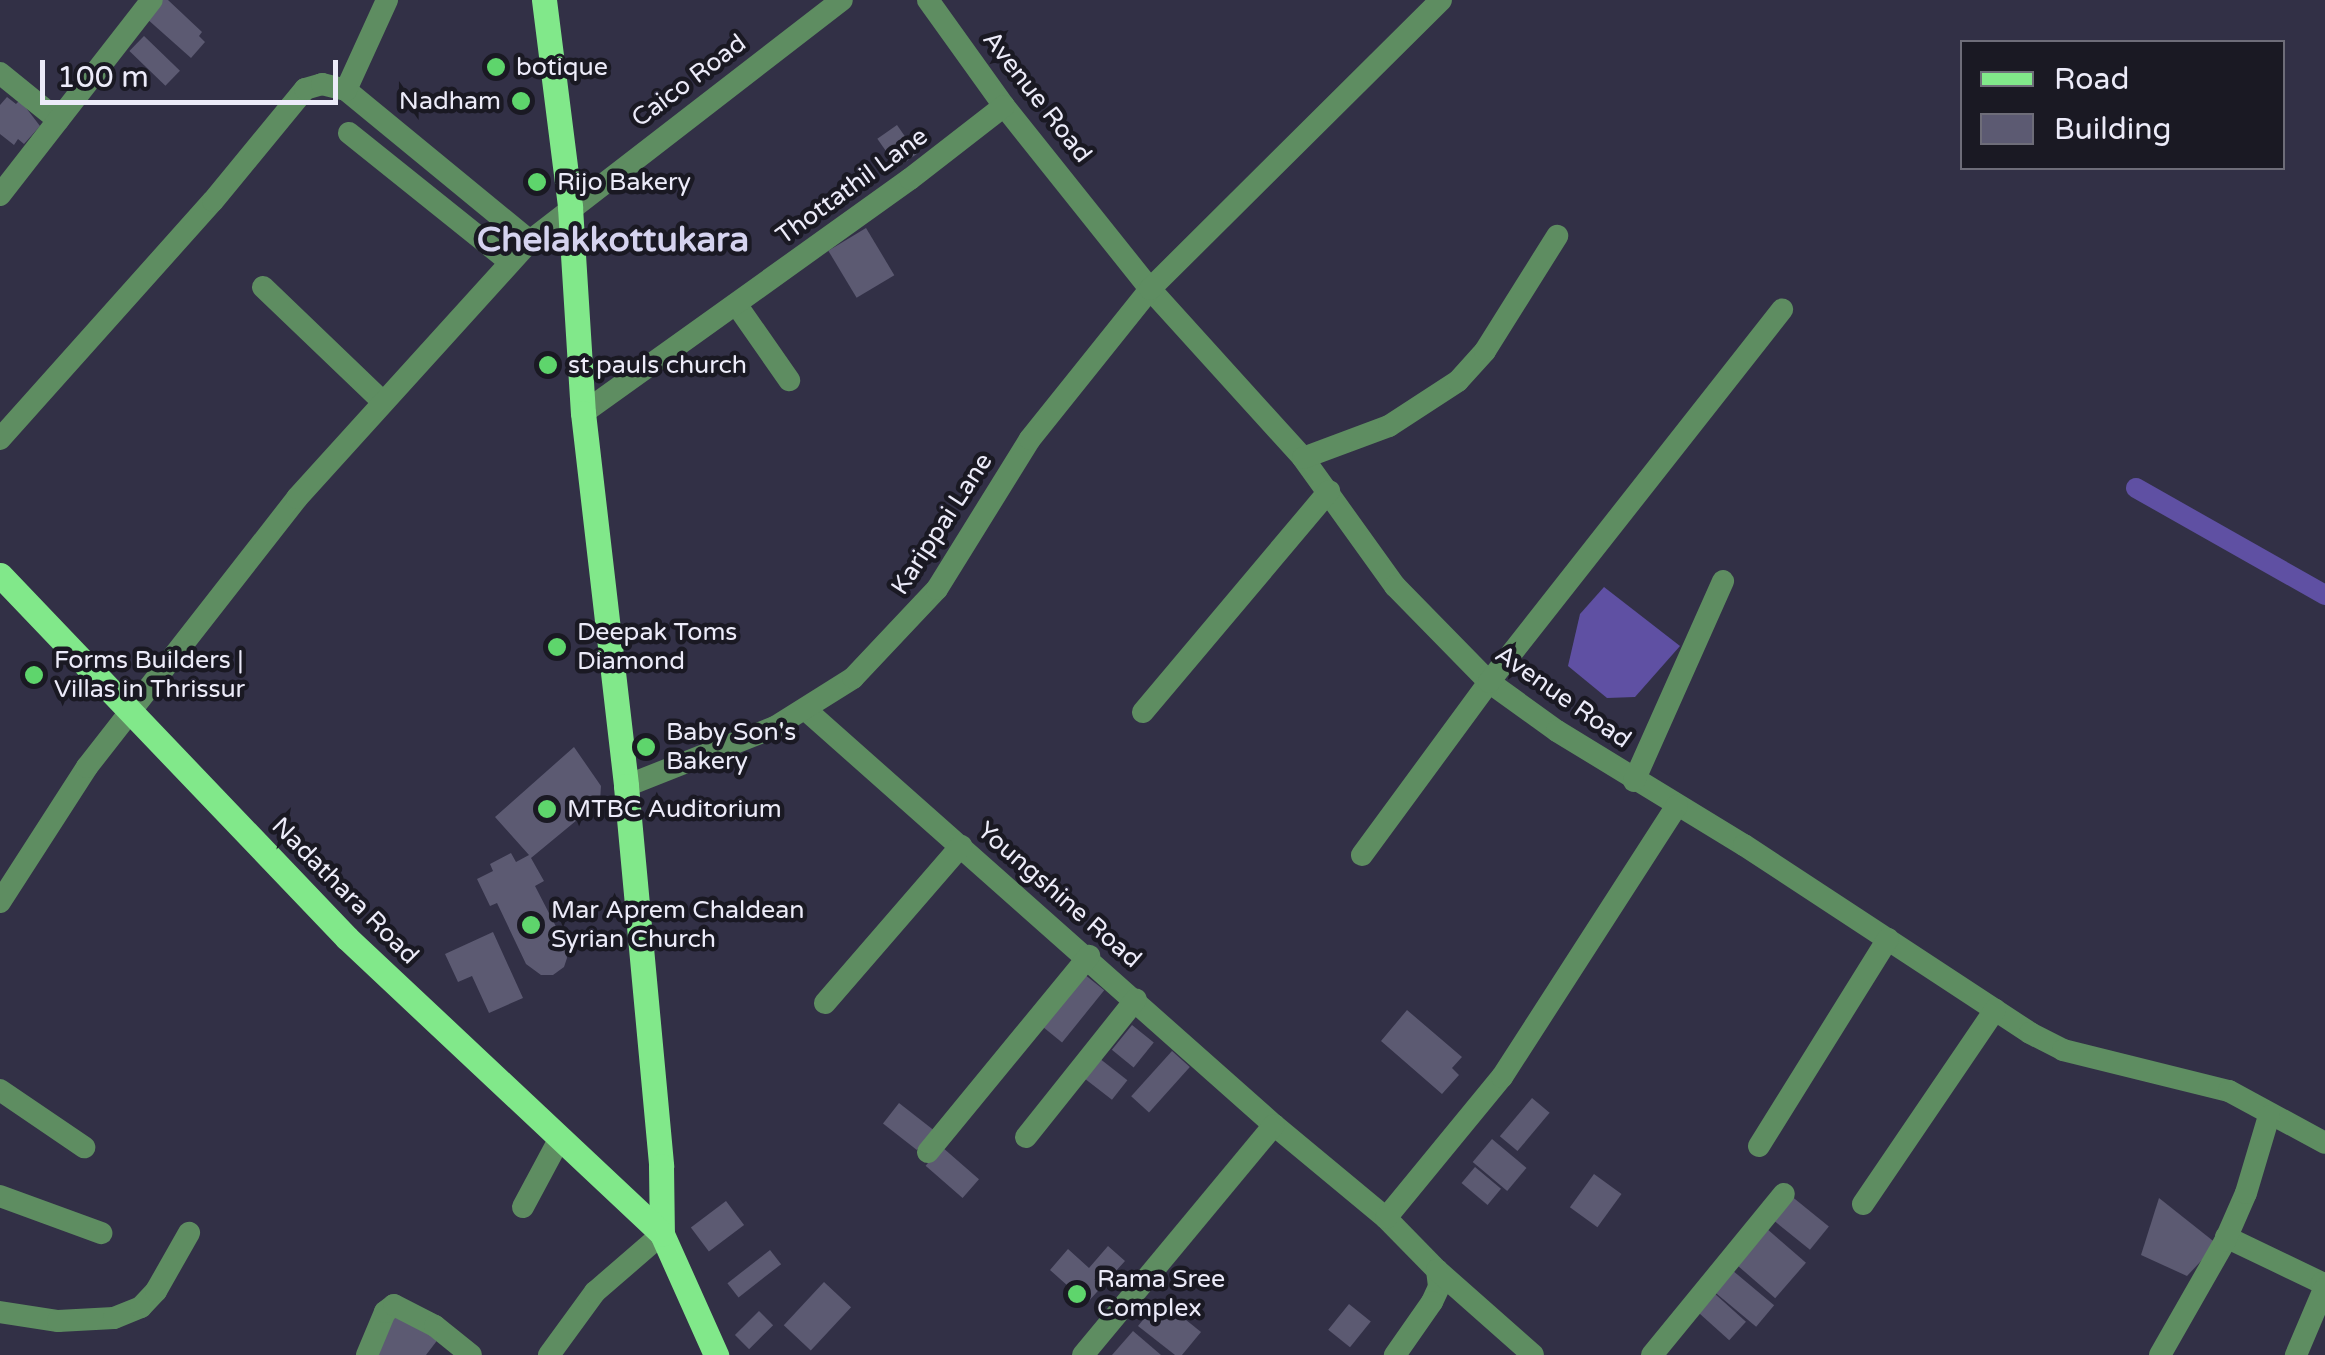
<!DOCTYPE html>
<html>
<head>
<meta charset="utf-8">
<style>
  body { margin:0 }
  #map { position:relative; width:2325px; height:1355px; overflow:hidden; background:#323046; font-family:"Varela Round",sans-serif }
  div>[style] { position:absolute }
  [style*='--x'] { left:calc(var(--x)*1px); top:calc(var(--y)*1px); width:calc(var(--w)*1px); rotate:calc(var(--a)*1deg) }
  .water>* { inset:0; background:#5f50a3 }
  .canal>* { height:20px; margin:-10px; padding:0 10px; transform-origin:10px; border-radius:10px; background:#5f50a3 }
  .building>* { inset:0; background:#5c5a72; transform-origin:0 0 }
  .minor>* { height:22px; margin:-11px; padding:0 11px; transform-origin:11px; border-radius:11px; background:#5e8d61 }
  .major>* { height:25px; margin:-12.5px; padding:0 12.5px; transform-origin:12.5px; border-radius:12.5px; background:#81e88a }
  .dots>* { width:28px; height:28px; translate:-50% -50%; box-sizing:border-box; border:5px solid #1a1923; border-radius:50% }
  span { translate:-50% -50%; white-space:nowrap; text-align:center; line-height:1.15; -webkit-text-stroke:9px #1a1923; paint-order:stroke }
  .poi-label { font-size:25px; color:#ecebf9 }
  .left { translate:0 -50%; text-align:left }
  .right { translate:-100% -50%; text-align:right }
  .street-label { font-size:25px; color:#ecebf9 }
  .district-label { font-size:35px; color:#d5d3ef; font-weight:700 }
  .legend { position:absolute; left:1960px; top:40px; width:325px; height:130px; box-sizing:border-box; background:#1a1923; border:2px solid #6e6d79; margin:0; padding:12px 18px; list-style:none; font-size:30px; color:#ecebf9 }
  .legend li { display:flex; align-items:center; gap:20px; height:50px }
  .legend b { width:50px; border:2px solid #6e6d79 }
  .scale { position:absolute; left:40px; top:60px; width:298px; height:45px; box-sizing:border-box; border:5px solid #ecebf9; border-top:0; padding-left:12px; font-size:30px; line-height:35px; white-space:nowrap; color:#ecebf9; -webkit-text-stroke:8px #1a1923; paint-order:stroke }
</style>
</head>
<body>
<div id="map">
  <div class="water">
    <i style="clip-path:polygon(1604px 587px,1680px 646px,1635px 697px,1607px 698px,1568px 666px,1580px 614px)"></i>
  </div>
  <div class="canal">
    <i style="--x:2136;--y:488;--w:217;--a:29.5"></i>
  </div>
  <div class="building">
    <i style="clip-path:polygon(161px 0,168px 0,202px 32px,199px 36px,205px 42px,191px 58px,146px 18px)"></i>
    <i style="left:144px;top:36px;width:50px;height:21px;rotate:44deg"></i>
    <i style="clip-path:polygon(7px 97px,16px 104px,20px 100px,40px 126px,24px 144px,18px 139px,14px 145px,0 134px,0 105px)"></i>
    <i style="left:897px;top:125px;width:35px;height:24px;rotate:55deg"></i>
    <i style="left:866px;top:228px;width:55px;height:44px;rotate:59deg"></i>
    <i style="clip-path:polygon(574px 747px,601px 786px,600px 801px,531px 858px,544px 881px,535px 886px,565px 944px,567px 958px,564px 967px,553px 975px,541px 975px,526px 964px,497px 903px,490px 906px,477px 879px,493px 871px,490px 864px,511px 853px,516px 862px,529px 855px,495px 817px)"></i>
    <i style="clip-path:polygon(493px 932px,523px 998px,489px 1013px,472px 976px,458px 982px,445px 954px)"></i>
    <i style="left:1084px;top:974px;width:26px;height:67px;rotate:39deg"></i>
    <i style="clip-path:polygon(1407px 1010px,1462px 1057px,1452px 1068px,1459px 1075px,1442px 1094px,1381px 1041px)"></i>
    <i style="left:1132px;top:1025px;width:28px;height:32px;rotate:39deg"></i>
    <i style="left:1172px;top:1051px;width:24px;height:61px;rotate:42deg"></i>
    <i style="left:1099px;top:1058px;width:36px;height:25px;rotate:38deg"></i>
    <i style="left:1532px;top:1098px;width:23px;height:50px;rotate:40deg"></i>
    <i style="left:899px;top:1103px;width:43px;height:26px;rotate:38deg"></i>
    <i style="left:1492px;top:1139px;width:45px;height:30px;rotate:40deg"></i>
    <i style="left:942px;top:1147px;width:49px;height:25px;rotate:41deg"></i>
    <i style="left:1475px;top:1167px;width:34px;height:21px;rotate:40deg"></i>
    <i style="left:1594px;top:1174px;width:34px;height:41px;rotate:36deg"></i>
    <i style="left:1790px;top:1195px;width:50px;height:30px;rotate:39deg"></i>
    <i style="clip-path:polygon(2159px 1198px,2217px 1244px,2187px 1276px,2141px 1255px)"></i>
    <i style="left:726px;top:1201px;width:30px;height:44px;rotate:53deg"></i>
    <i style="left:1766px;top:1228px;width:53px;height:47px;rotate:41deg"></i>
    <i style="clip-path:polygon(1108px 1246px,1125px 1261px,1087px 1303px,1050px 1270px,1068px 1249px,1089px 1268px)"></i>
    <i style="left:770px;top:1250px;width:18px;height:54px;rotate:52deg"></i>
    <i style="left:1732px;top:1270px;width:55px;height:28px;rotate:40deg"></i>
    <i style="left:824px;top:1282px;width:37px;height:59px;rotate:43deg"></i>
    <i style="left:1714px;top:1293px;width:43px;height:25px;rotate:42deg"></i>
    <i style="clip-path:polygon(1160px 1299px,1201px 1332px,1182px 1355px,1175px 1355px,1138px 1326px)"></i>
    <i style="left:1349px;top:1304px;width:28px;height:33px;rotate:39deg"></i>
    <i style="clip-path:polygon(396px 1311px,439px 1338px,426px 1355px,375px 1355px)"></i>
    <i style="left:759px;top:1311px;width:20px;height:34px;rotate:45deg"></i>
    <i style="clip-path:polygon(1133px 1331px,1161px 1355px,1112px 1355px)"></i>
  </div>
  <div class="minor">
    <i style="--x:928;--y:0;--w:130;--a:54.4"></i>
    <i style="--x:1004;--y:106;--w:234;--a:51.4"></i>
    <i style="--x:1150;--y:289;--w:228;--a:47.8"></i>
    <i style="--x:1303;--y:458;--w:158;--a:54.3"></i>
    <i style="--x:1395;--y:586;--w:134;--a:45.6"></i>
    <i style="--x:1489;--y:682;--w:84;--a:35.8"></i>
    <i style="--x:1557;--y:731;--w:219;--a:31.4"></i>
    <i style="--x:1744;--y:845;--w:342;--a:33.3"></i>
    <i style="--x:2030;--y:1033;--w:37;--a:27"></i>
    <i style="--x:2063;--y:1050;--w:171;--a:13.9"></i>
    <i style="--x:2229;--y:1091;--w:109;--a:28.4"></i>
    <i style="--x:0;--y:73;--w:75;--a:39"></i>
    <i style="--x:346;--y:90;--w:238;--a:39.4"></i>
    <i style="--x:349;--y:133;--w:206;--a:38.7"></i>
    <i style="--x:0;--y:195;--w:247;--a:-52.1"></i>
    <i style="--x:263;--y:287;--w:166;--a:43.8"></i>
    <i style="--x:736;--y:304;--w:93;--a:55.1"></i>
    <i style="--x:583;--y:413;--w:402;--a:-35.6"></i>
    <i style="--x:910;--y:179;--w:119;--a:-37.8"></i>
    <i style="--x:0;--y:439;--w:319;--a:-48.2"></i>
    <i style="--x:213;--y:201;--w:145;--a:-50.6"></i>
    <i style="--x:305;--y:89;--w:18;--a:-16"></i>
    <i style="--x:322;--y:84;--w:25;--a:14"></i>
    <i style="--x:346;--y:90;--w:99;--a:-65.5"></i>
    <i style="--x:1303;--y:458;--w:92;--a:-20.4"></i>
    <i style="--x:1389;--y:426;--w:82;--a:-33.1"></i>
    <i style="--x:1458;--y:381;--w:40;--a:-48"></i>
    <i style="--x:1485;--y:351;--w:136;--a:-57.9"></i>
    <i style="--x:806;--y:710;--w:625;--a:41.57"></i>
    <i style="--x:1274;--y:1125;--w:146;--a:39.7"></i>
    <i style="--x:1386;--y:1218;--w:73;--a:45.6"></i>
    <i style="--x:1437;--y:1270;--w:17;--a:83"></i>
    <i style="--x:1439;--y:1287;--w:17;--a:115"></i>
    <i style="--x:1432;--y:1302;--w:65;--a:124.9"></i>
    <i style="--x:1143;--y:712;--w:289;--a:-49.9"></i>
    <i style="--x:1634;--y:781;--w:219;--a:-66"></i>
    <i style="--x:626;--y:786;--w:160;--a:-21.6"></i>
    <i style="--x:775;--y:727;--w:92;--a:-32.1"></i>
    <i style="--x:853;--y:678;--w:122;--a:-46.7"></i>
    <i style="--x:937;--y:589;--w:176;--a:-58.2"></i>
    <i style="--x:1030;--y:439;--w:192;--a:-51.3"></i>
    <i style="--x:1150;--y:289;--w:410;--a:-44.8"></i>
    <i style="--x:1362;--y:855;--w:215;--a:-53.7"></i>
    <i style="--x:1489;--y:682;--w:474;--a:-51.8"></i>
    <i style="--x:0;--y:902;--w:161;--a:-57.2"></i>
    <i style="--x:87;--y:767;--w:341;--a:-52"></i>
    <i style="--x:297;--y:498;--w:347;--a:-47.8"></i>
    <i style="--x:530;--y:241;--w:394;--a:-37.7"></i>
    <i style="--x:825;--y:1003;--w:208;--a:-49.1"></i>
    <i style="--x:0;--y:1090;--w:102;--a:34.2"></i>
    <i style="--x:1026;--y:1137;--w:176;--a:-51.4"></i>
    <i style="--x:1759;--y:1146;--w:244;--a:-58.1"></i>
    <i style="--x:928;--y:1152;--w:254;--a:-50.6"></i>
    <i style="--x:0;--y:1196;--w:108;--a:20.1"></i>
    <i style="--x:1863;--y:1204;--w:235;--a:-55.8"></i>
    <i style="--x:523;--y:1207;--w:76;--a:-61.8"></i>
    <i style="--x:1386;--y:1218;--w:183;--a:-50.6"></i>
    <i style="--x:1502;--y:1077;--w:323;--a:-57.2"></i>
    <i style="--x:2226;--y:1237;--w:106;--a:25.6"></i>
    <i style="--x:2322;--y:1283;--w:6;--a:72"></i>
    <i style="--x:2324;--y:1289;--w:72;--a:113"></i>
    <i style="--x:1437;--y:1270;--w:128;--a:41.5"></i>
    <i style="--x:0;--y:1312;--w:59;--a:8.8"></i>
    <i style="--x:58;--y:1321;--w:56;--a:-3.1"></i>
    <i style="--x:114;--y:1318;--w:29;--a:-22"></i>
    <i style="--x:141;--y:1307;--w:22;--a:-47"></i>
    <i style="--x:156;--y:1291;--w:67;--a:-60.4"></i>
    <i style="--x:367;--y:1355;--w:47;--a:-67.3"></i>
    <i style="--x:385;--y:1312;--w:11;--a:-38"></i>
    <i style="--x:394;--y:1305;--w:46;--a:27.1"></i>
    <i style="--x:435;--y:1326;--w:46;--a:38.9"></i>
    <i style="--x:549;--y:1355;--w:78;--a:-53.9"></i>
    <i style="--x:595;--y:1292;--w:89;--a:-40.9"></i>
    <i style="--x:1083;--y:1355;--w:299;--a:-50.3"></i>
    <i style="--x:1652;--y:1355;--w:208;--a:-50.7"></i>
    <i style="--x:2160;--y:1355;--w:131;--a:-60.3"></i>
    <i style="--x:2225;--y:1241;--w:52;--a:-66.4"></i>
    <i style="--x:2246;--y:1193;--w:80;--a:-73.4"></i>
  </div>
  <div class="major">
    <i style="--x:544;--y:0;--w:209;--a:82.8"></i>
    <i style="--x:570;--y:207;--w:206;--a:86.4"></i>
    <i style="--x:583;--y:413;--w:375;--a:83.4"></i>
    <i style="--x:626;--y:786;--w:382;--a:84.7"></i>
    <i style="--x:661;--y:1166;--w:68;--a:89.2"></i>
    <i style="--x:662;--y:1234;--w:133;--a:65.9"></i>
    <i style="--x:0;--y:575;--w:502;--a:46.29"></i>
    <i style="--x:347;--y:938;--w:432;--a:43.2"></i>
  </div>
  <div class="dots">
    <i style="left:496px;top:67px;background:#5ed56c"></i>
    <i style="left:521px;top:101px;background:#5ed56c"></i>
    <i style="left:537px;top:182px;background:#5ed56c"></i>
    <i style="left:548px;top:365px;background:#5ed56c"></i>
    <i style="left:557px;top:647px;background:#5ed56c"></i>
    <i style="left:34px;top:675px;background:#5ed56c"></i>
    <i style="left:646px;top:747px;background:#5ed56c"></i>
    <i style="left:547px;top:809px;background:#5ed56c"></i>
    <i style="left:531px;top:925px;background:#5ed56c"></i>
    <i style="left:1077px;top:1294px;background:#5ed56c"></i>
  </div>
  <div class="poi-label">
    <span class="left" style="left:516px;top:67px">botique</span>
    <span class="right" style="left:501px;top:101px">Nadham</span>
    <span class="left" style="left:557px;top:182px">Rijo Bakery</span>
    <span class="left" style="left:568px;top:365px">st pauls church</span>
    <span class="left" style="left:577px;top:647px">Deepak Toms<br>Diamond</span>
    <span class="left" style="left:54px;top:675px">Forms Builders |<br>Villas in Thrissur</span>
    <span class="left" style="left:666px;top:747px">Baby Son's<br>Bakery</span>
    <span class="left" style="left:567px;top:809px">MTBC Auditorium</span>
    <span class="left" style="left:551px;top:925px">Mar Aprem Chaldean<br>Syrian Church</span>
    <span class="left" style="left:1097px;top:1294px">Rama Sree<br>Complex</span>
  </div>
  <div class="street-label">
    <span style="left:689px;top:81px;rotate:-37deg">Caico Road</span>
    <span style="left:1037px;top:97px;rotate:52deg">Avenue Road</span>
    <span style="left:852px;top:186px;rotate:-36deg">Thottathil Lane</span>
    <span style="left:942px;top:524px;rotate:-57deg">Karippai Lane</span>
    <span style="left:1563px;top:697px;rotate:35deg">Avenue Road</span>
    <span style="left:345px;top:891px;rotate:45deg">Nadathara Road</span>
    <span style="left:1059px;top:895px;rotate:41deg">Youngshine Road</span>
  </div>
  <div class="district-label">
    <span style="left:613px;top:240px">Chelakkottukara</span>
  </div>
  <ul class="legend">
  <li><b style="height:12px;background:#81e88a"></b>Road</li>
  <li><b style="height:28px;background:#5c5a72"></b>Building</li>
  </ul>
  <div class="scale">100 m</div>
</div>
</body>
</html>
